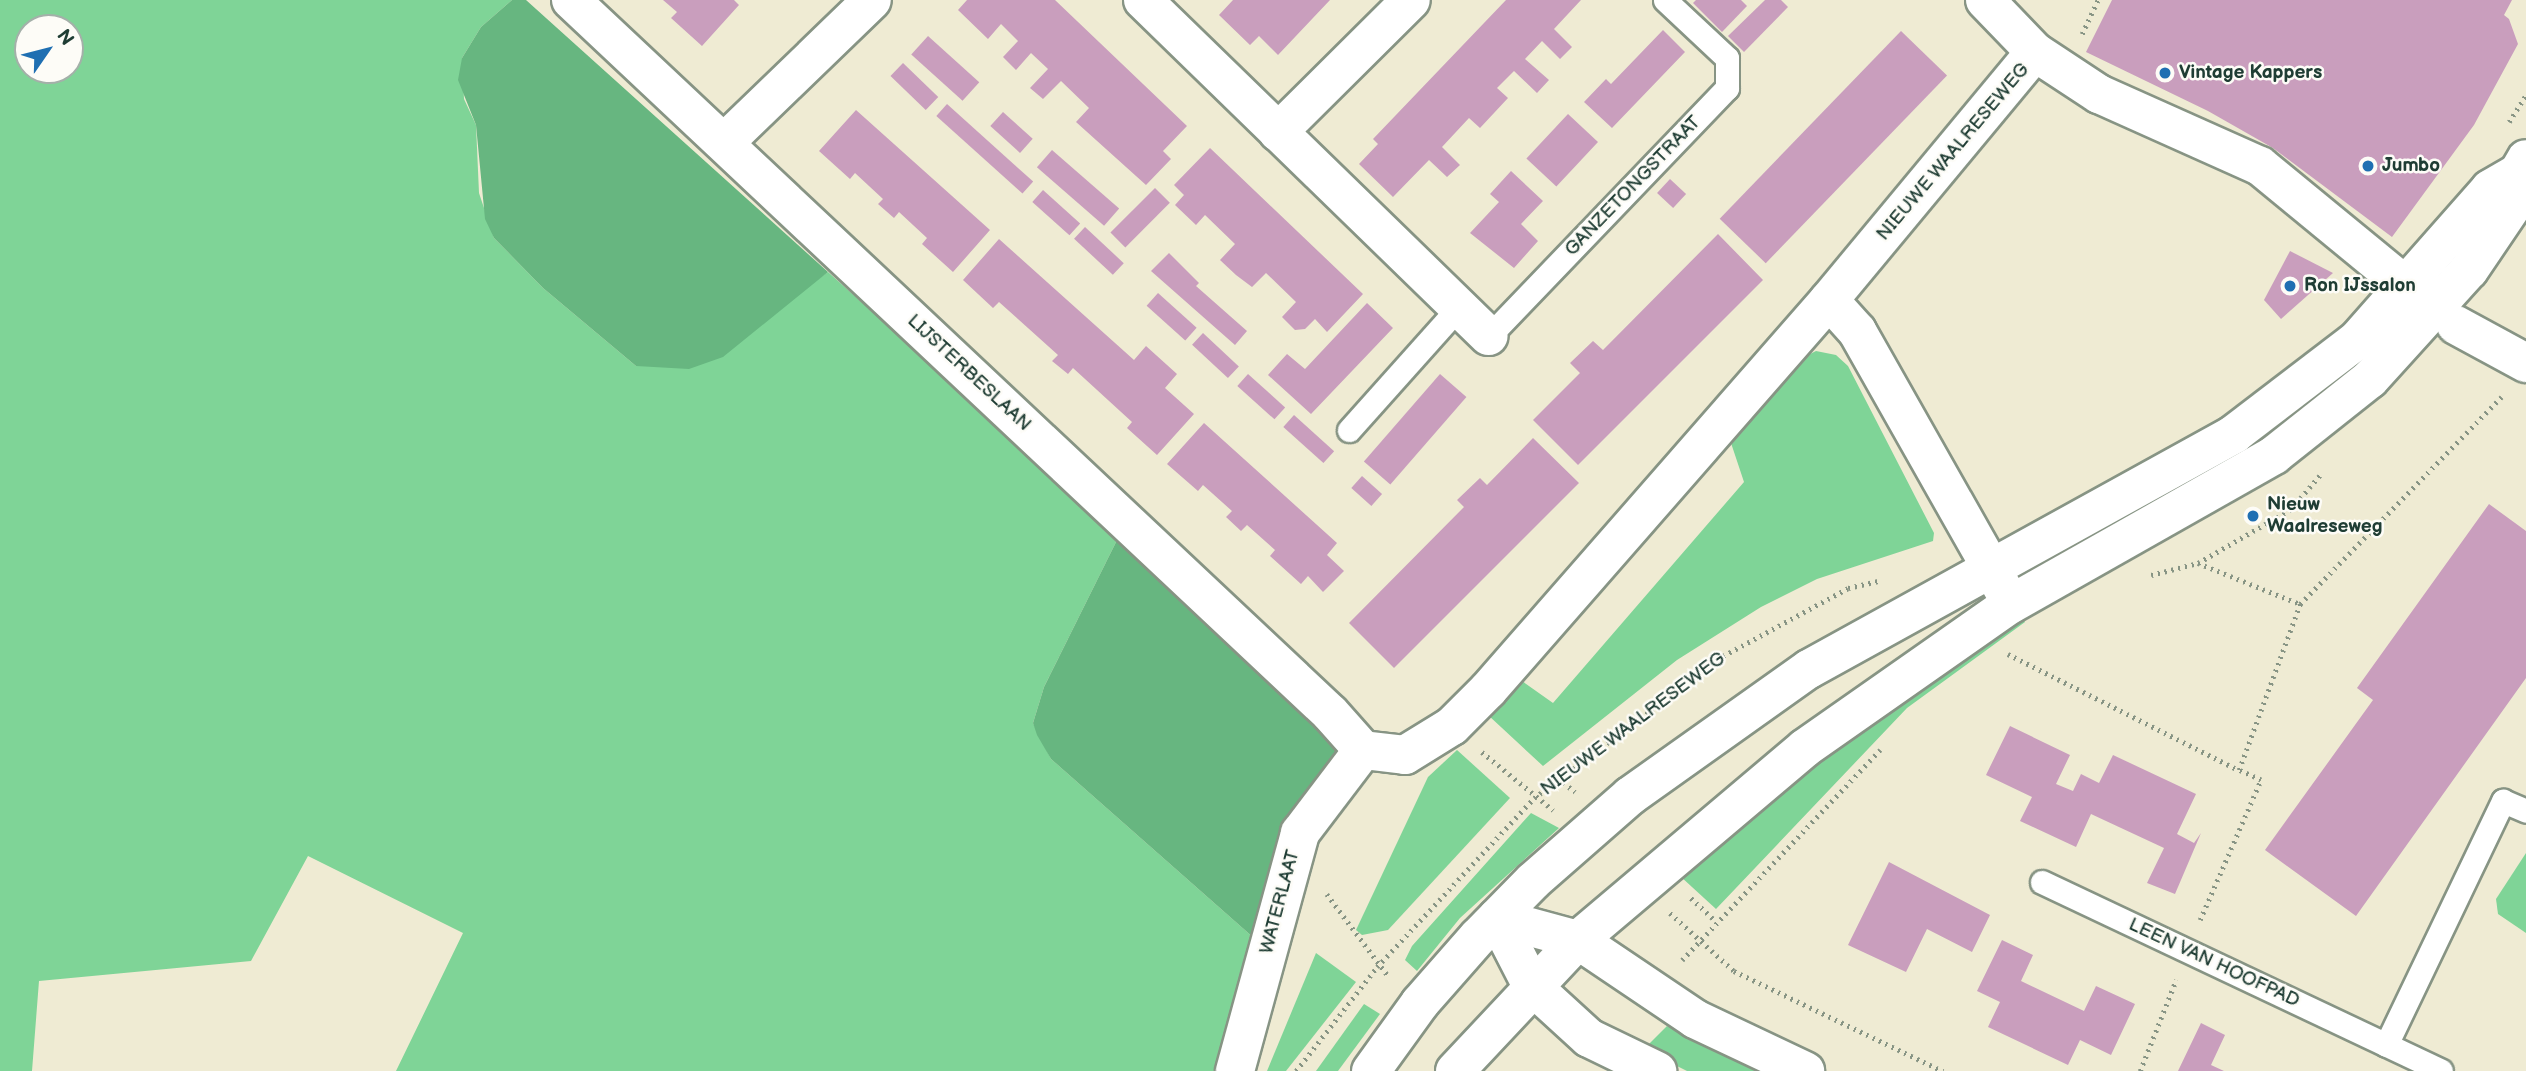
<!DOCTYPE html>
<html>
<head>
<meta charset="utf-8">
<style>
  body { margin:0 }
  #map { position:relative; width:2526px; height:1071px; overflow:hidden; background:#efebd3; font-family:"Balsamiq Sans",sans-serif }
  div>[style] { position:absolute }
  [style*='--x'] { left:calc(var(--x)*1px); top:calc(var(--y)*1px); width:calc(var(--w)*1px); rotate:calc(var(--a)*1deg) }
  .green>* { inset:0; background:#7fd497 }
  .forest>* { inset:0; background:#67b680 }
  .building>* { inset:0; background:#c99ebd; transform-origin:0 0 }
  .path>* { height:4.5px; margin-top:-2.25px; transform-origin:0; background:repeating-linear-gradient(90deg,#879484 0 2px,transparent 0 7px) }
  .roads { filter:drop-shadow(2px 0 #879484) drop-shadow(-2px 0 #879484) drop-shadow(0 2px #879484) drop-shadow(0 -2px #879484) }
  .lane>* { height:23px; margin:-11.5px; padding:0 11.5px; transform-origin:11.5px; border-radius:11.5px; background:#fff }
  .street>* { height:38px; margin:-19px; padding:0 19px; transform-origin:19px; border-radius:19px; background:#fff }
  .secondary>* { height:38px; margin:-19px; padding:0 19px; transform-origin:19px; border-radius:19px; background:#fff }
  .dots>* { width:19px; height:19px; translate:-50% -50%; box-sizing:border-box; border:4px solid #fdfcf7; border-radius:50% }
  span { translate:-50% -50%; white-space:nowrap; text-align:center; line-height:1.15; -webkit-text-stroke:5px #fdfcf7; paint-order:stroke }
  .poi-label { font-size:19px; color:#1f3d34; font-weight:700 }
  .left { translate:0 -50%; text-align:left }
  .street-label { font-size:19px; color:#1f3d34 }
  .north { position:absolute; left:14px; top:14px; width:70px; height:70px; box-sizing:border-box; background:#fdfcf7; border:2px solid #a4b0a9; border-radius:50%; rotate:55deg; font-size:19px; font-weight:700; line-height:28px; text-align:center; color:#1f3d34 }
  .north::after { content:''; display:block; margin:auto; width:24px; height:32px; background:#1f6fb2; clip-path:polygon(50% 0,100% 100%,50% 72%,0 100%) }
</style>
</head>
<body>
<div id="map">
  <div class="green">
    <i style="clip-path:polygon(evenodd,0 0,512px 0,481px 27px,462px 58px,464px 99px,476px 125px,479px 193px,494px 238px,543px 288px,636px 366px,786px 302px,828px 272px,1120px 534px,1044px 687px,1033px 723px,1051px 759px,1272px 954px,1224px 1071px,396px 1071px,463px 933px,308px 856px,251px 961px,39px 981px,32px 1071px,0 1071px,0 0,28px 28px,70px 28px,70px 70px,28px 70px,28px 28px)"></i>
    <i style="clip-path:polygon(1816px 351px,1836px 355px,1848px 366px,1934px 533px,1933px 541px,1817px 579px,1761px 607px,1677px 660px,1543px 766px,1488px 715px,1522px 681px,1553px 703px,1744px 482px,1730px 440px,1800px 359px)"></i>
    <i style="clip-path:polygon(2021px 615px,2025px 622px,1907px 708px,1716px 909px,1680px 876px,1728px 827px)"></i>
    <i style="clip-path:polygon(1457px 750px,1510px 798px,1388px 930px,1362px 935px,1356px 930px,1428px 777px)"></i>
    <i style="clip-path:polygon(1531px 813px,1559px 828px,1460px 918px,1417px 971px,1405px 960px,1412px 946px)"></i>
    <i style="clip-path:polygon(2526px 853px,2526px 933px,2498px 914px,2496px 899px)"></i>
    <i style="clip-path:polygon(1316px 953px,1356px 982px,1286px 1071px,1267px 1071px)"></i>
    <i style="clip-path:polygon(1364px 1004px,1380px 1014px,1338px 1071px,1316px 1071px)"></i>
    <i style="clip-path:polygon(1667px 1026px,1758px 1071px,1687px 1071px,1647px 1051px,1645px 1048px)"></i>
  </div>
  <div class="forest">
    <i style="clip-path:polygon(512px 0,526px 0,828px 272px,723px 357px,689px 369px,636px 366px,543px 288px,494px 238px,485px 219px,476px 125px,458px 80px,462px 58px,481px 27px)"></i>
    <i style="clip-path:polygon(1120px 534px,1348px 741px,1272px 954px,1051px 759px,1037px 735px,1033px 723px,1044px 687px)"></i>
  </div>
  <div class="building">
    <i style="clip-path:polygon(663px 0,734px 0,739px 5px,702px 46px,671px 18px,677px 12px)"></i>
    <i style="clip-path:polygon(967px 0,1055px 0,1187px 126px,1163px 151px,1171px 159px,1146px 185px,1076px 122px,1089px 108px,1061px 81px,1043px 99px,1030px 88px,1048px 69px,1031px 53px,1016px 70px,1003px 57px,1018px 41px,1001px 24px,988px 39px,958px 10px)"></i>
    <i style="clip-path:polygon(1233px 0,1330px 0,1278px 55px,1259px 36px,1250px 45px,1219px 15px)"></i>
    <i style="clip-path:polygon(1506px 0,1581px 0,1554px 29px,1572px 47px,1560px 59px,1542px 41px,1525px 59px,1549px 80px,1537px 93px,1514px 71px,1497px 88px,1508px 98px,1480px 128px,1469px 118px,1442px 147px,1460px 165px,1447px 177px,1429px 160px,1393px 197px,1359px 164px,1378px 144px,1373px 139px)"></i>
    <i style="clip-path:polygon(1696px 0,1741px 0,1747px 6px,1722px 32px,1693px 3px)"></i>
    <i style="clip-path:polygon(1765px 0,1781px 0,1788px 7px,1744px 52px,1728px 36px)"></i>
    <i style="clip-path:polygon(2112px 0,2512px 0,2504px 15px,2509px 19px,2518px 44px,2474px 125px,2392px 237px,2273px 148px,2208px 111px,2086px 52px)"></i>
    <i style="clip-path:polygon(1663px 30px,1685px 52px,1612px 128px,1584px 102px,1606px 79px,1611px 84px)"></i>
    <i style="left:1901px;top:31px;width:64px;height:261px;rotate:44deg"></i>
    <i style="left:928px;top:36px;width:69px;height:25px;rotate:42deg"></i>
    <i style="left:903px;top:63px;width:49px;height:18px;rotate:44deg"></i>
    <i style="left:947px;top:104px;width:116px;height:16px;rotate:42deg"></i>
    <i style="clip-path:polygon(856px 110px,990px 230px,953px 272px,922px 244px,927px 238px,899px 212px,894px 218px,878px 204px,883px 199px,855px 173px,850px 179px,819px 151px)"></i>
    <i style="left:1003px;top:112px;width:40px;height:19px;rotate:42deg"></i>
    <i style="left:1568px;top:114px;width:41px;height:61px;rotate:43deg"></i>
    <i style="clip-path:polygon(1210px 148px,1363px 294px,1327px 332px,1315px 319px,1305px 329px,1295px 330px,1282px 317px,1296px 302px,1266px 273px,1252px 287px,1236px 275px,1220px 260px,1235px 244px,1205px 215px,1196px 225px,1175px 205px,1184px 195px,1174px 185px)"></i>
    <i style="left:1052px;top:150px;width:89px;height:23px;rotate:41deg"></i>
    <i style="clip-path:polygon(1511px 171px,1543px 201px,1521px 224px,1538px 241px,1514px 268px,1470px 233px,1499px 202px,1490px 194px)"></i>
    <i style="left:1670px;top:179px;width:22px;height:19px;rotate:43deg"></i>
    <i style="left:1155px;top:188px;width:21px;height:63px;rotate:45deg"></i>
    <i style="left:1043px;top:190px;width:50px;height:16px;rotate:42deg"></i>
    <i style="left:1085px;top:227px;width:53px;height:16px;rotate:43deg"></i>
    <i style="clip-path:polygon(1718px 234px,1763px 280px,1578px 465px,1533px 420px,1580px 373px,1570px 363px,1593px 341px,1603px 350px)"></i>
    <i style="clip-path:polygon(999px 239px,1134px 360px,1146px 346px,1177px 374px,1165px 388px,1194px 414px,1157px 455px,1127px 428px,1132px 422px,1073px 368px,1068px 374px,1052px 361px,1058px 355px,999px 302px,993px 308px,963px 280px)"></i>
    <i style="clip-path:polygon(2290px 251px,2333px 273px,2281px 319px,2264px 300px)"></i>
    <i style="clip-path:polygon(1169px 253px,1199px 283px,1196px 286px,1247px 331px,1235px 345px,1151px 271px)"></i>
    <i style="left:1158px;top:293px;width:52px;height:17px;rotate:42deg"></i>
    <i style="clip-path:polygon(1367px 303px,1393px 328px,1311px 414px,1268px 375px,1287px 354px,1305px 369px)"></i>
    <i style="left:1203px;top:333px;width:49px;height:16px;rotate:43deg"></i>
    <i style="left:1248px;top:374px;width:50px;height:16px;rotate:42deg"></i>
    <i style="left:1440px;top:374px;width:35px;height:116px;rotate:41deg"></i>
    <i style="left:1294px;top:415px;width:54px;height:16px;rotate:42deg"></i>
    <i style="clip-path:polygon(1204px 423px,1337px 543px,1327px 555px,1344px 571px,1323px 592px,1308px 576px,1301px 584px,1270px 556px,1275px 550px,1247px 525px,1241px 531px,1226px 517px,1232px 511px,1203px 485px,1198px 491px,1167px 464px)"></i>
    <i style="clip-path:polygon(1533px 438px,1579px 483px,1394px 668px,1349px 623px,1464px 507px,1457px 500px,1480px 478px,1487px 485px)"></i>
    <i style="left:1362px;top:476px;width:27px;height:16px;rotate:42deg"></i>
    <i style="clip-path:polygon(2489px 504px,2526px 531px,2526px 678px,2356px 916px,2265px 850px,2373px 700px,2357px 688px)"></i>
    <i style="clip-path:polygon(2010px 726px,2070px 755px,2056px 784px,2073px 791px,2081px 774px,2099px 783px,2113px 755px,2196px 794px,2177px 834px,2194px 843px,2201px 833px,2175px 894px,2147px 883px,2164px 848px,2091px 814px,2076px 847px,2020px 821px,2032px 797px,1986px 775px)"></i>
    <i style="clip-path:polygon(1889px 862px,1990px 915px,1972px 952px,1927px 929px,1906px 972px,1848px 945px)"></i>
    <i style="clip-path:polygon(2002px 940px,2033px 955px,2021px 981px,2084px 1011px,2096px 986px,2135px 1004px,2111px 1055px,2080px 1040px,2068px 1065px,1988px 1027px,2000px 1002px,1977px 991px)"></i>
    <i style="clip-path:polygon(2201px 1023px,2225px 1035px,2211px 1065px,2224px 1071px,2178px 1071px)"></i>
  </div>
  <div class="path">
    <i style="--x:2082;--y:34;--w:38;--a:-65"></i>
    <i style="--x:2509;--y:122;--w:32;--a:-58"></i>
    <i style="--x:2198;--y:563;--w:110;--a:21.9"></i>
    <i style="--x:2151;--y:575;--w:49;--a:-14.3"></i>
    <i style="--x:2198;--y:563;--w:108;--a:-30.1"></i>
    <i style="--x:2291;--y:509;--w:46;--a:-49.4"></i>
    <i style="--x:2008;--y:654;--w:258;--a:26.7"></i>
    <i style="--x:1482;--y:752;--w:92;--a:39.2"></i>
    <i style="--x:1558;--y:778;--w:22;--a:39"></i>
    <i style="--x:1327;--y:894;--w:104;--a:53.2"></i>
    <i style="--x:1691;--y:898;--w:34;--a:43"></i>
    <i style="--x:1670;--y:913;--w:86;--a:42.2"></i>
    <i style="--x:1734;--y:971;--w:232;--a:25.6"></i>
    <i style="--x:2200;--y:920;--w:153;--a:-66.5"></i>
    <i style="--x:2261;--y:780;--w:24;--a:-156"></i>
    <i style="--x:2239;--y:770;--w:177;--a:-69.8"></i>
    <i style="--x:2300;--y:604;--w:289;--a:-45.8"></i>
    <i style="--x:1682;--y:960;--w:289;--a:-46.7"></i>
    <i style="--x:1296;--y:1071;--w:132;--a:-52.1"></i>
    <i style="--x:1377;--y:967;--w:231;--a:-47.1"></i>
    <i style="--x:1534;--y:798;--w:236;--a:-36.9"></i>
    <i style="--x:1723;--y:656;--w:142;--a:-28.5"></i>
    <i style="--x:1848;--y:588;--w:31;--a:-13"></i>
    <i style="--x:2140;--y:1071;--w:98;--a:-68.4"></i>
  </div>
  <div class="roads">
    <div class="lane">
      <i style="--x:1489;--y:336;--w:344;--a:-46.2"></i>
      <i style="--x:1727;--y:88;--w:30;--a:-90"></i>
      <i style="--x:1727;--y:58;--w:85;--a:-136.9"></i>
      <i style="--x:1349;--y:430;--w:165;--a:-48.2"></i>
      <i style="--x:2042;--y:882;--w:441;--a:25.3"></i>
      <i style="--x:2386;--y:1045;--w:271;--a:-64.4"></i>
      <i style="--x:2503;--y:801;--w:25;--a:23"></i>
    </div>
    <div class="street">
      <i style="--x:571;--y:0;--w:1041;--a:43.21"></i>
      <i style="--x:1330;--y:713;--w:50;--a:48.3"></i>
      <i style="--x:1143;--y:0;--w:482;--a:44.2"></i>
      <i style="--x:1985;--y:0;--w:72;--a:46.1"></i>
      <i style="--x:2035;--y:52;--w:77;--a:33.3"></i>
      <i style="--x:2099;--y:94;--w:176;--a:24.1"></i>
      <i style="--x:2260;--y:166;--w:189;--a:39.4"></i>
      <i style="--x:1278;--y:132;--w:187;--a:-44.8"></i>
      <i style="--x:725;--y:142;--w:204;--a:-44"></i>
      <i style="--x:1829;--y:300;--w:42;--a:47.9"></i>
      <i style="--x:1857;--y:331;--w:307;--a:60.5"></i>
      <i style="--x:2456;--y:325;--w:80;--a:28.5"></i>
      <i style="--x:1363;--y:750;--w:42;--a:6.8"></i>
      <i style="--x:1405;--y:755;--w:55;--a:-31.7"></i>
      <i style="--x:1452;--y:726;--w:51;--a:-45"></i>
      <i style="--x:1488;--y:690;--w:518;--a:-48.83"></i>
      <i style="--x:1829;--y:300;--w:322;--a:-50.3"></i>
      <i style="--x:1235;--y:1071;--w:247;--a:-74.7"></i>
      <i style="--x:1300;--y:833;--w:104;--a:-52.8"></i>
    </div>
    <div class="secondary">
      <i style="--x:1497;--y:918;--w:84;--a:15.2"></i>
      <i style="--x:1578;--y:940;--w:141;--a:34"></i>
      <i style="--x:1695;--y:1019;--w:122;--a:25.3"></i>
      <i style="--x:1497;--y:918;--w:76;--a:62.8"></i>
      <i style="--x:1532;--y:986;--w:77;--a:42.4"></i>
      <i style="--x:1589;--y:1038;--w:76;--a:25.9"></i>
      <i style="--x:1371;--y:1071;--w:84;--a:-54.2"></i>
      <i style="--x:1420;--y:1003;--w:88;--a:-48.7"></i>
      <i style="--x:1478;--y:937;--w:78;--a:-45.5"></i>
      <i style="--x:1533;--y:881;--w:129;--a:-41.2"></i>
      <i style="--x:1630;--y:796;--w:219;--a:-35.4"></i>
      <i style="--x:1809;--y:669;--w:486;--a:-28.9"></i>
      <i style="--x:2234;--y:434;--w:155;--a:-37.4"></i>
      <i style="--x:2357;--y:340;--w:201;--a:-48.6"></i>
      <i style="--x:2490;--y:189;--w:32;--a:-30"></i>
      <i style="--x:1455;--y:1071;--w:180;--a:-46.8"></i>
      <i style="--x:1578;--y:940;--w:297;--a:-40.2"></i>
      <i style="--x:1805;--y:748;--w:251;--a:-35"></i>
      <i style="--x:2011;--y:604;--w:302;--a:-29.5"></i>
      <i style="--x:2274;--y:455;--w:122;--a:-38.4"></i>
      <i style="--x:2370;--y:379;--w:147;--a:-47.8"></i>
      <i style="--x:2469;--y:270;--w:82;--a:-55.9"></i>
      <i style="--x:2515;--y:202;--w:29;--a:-84"></i>
      <i style="--x:2518;--y:173;--w:16;--a:-60"></i>
    </div>
  </div>
  <div class="dots">
    <i style="left:2165px;top:73px;background:#1f6fb2"></i>
    <i style="left:2368px;top:166px;background:#1f6fb2"></i>
    <i style="left:2290px;top:286px;background:#1f6fb2"></i>
    <i style="left:2253px;top:516px;background:#1f6fb2"></i>
  </div>
  <div class="poi-label">
    <span class="left" style="left:2179px;top:73px">Vintage Kappers</span>
    <span class="left" style="left:2382px;top:166px">Jumbo</span>
    <span class="left" style="left:2304px;top:286px">Ron IJssalon</span>
    <span class="left" style="left:2267px;top:516px">Nieuw<br>Waalreseweg</span>
  </div>
  <div class="street-label">
    <span style="left:1953px;top:152px;rotate:-50deg">NIEUWE WAALRESEWEG</span>
    <span style="left:1633px;top:186px;rotate:-46deg">GANZETONGSTRAAT</span>
    <span style="left:969px;top:373px;rotate:43deg">LIJSTERBESLAAN</span>
    <span style="left:1633px;top:724px;rotate:-37deg">NIEUWE WAALRESEWEG</span>
    <span style="left:1280px;top:902px;rotate:-75deg">WATERLAAT</span>
    <span style="left:2214px;top:963px;rotate:25deg">LEEN VAN HOOFPAD</span>
  </div>
  <div class="north">N</div>
</div>
</body>
</html>
